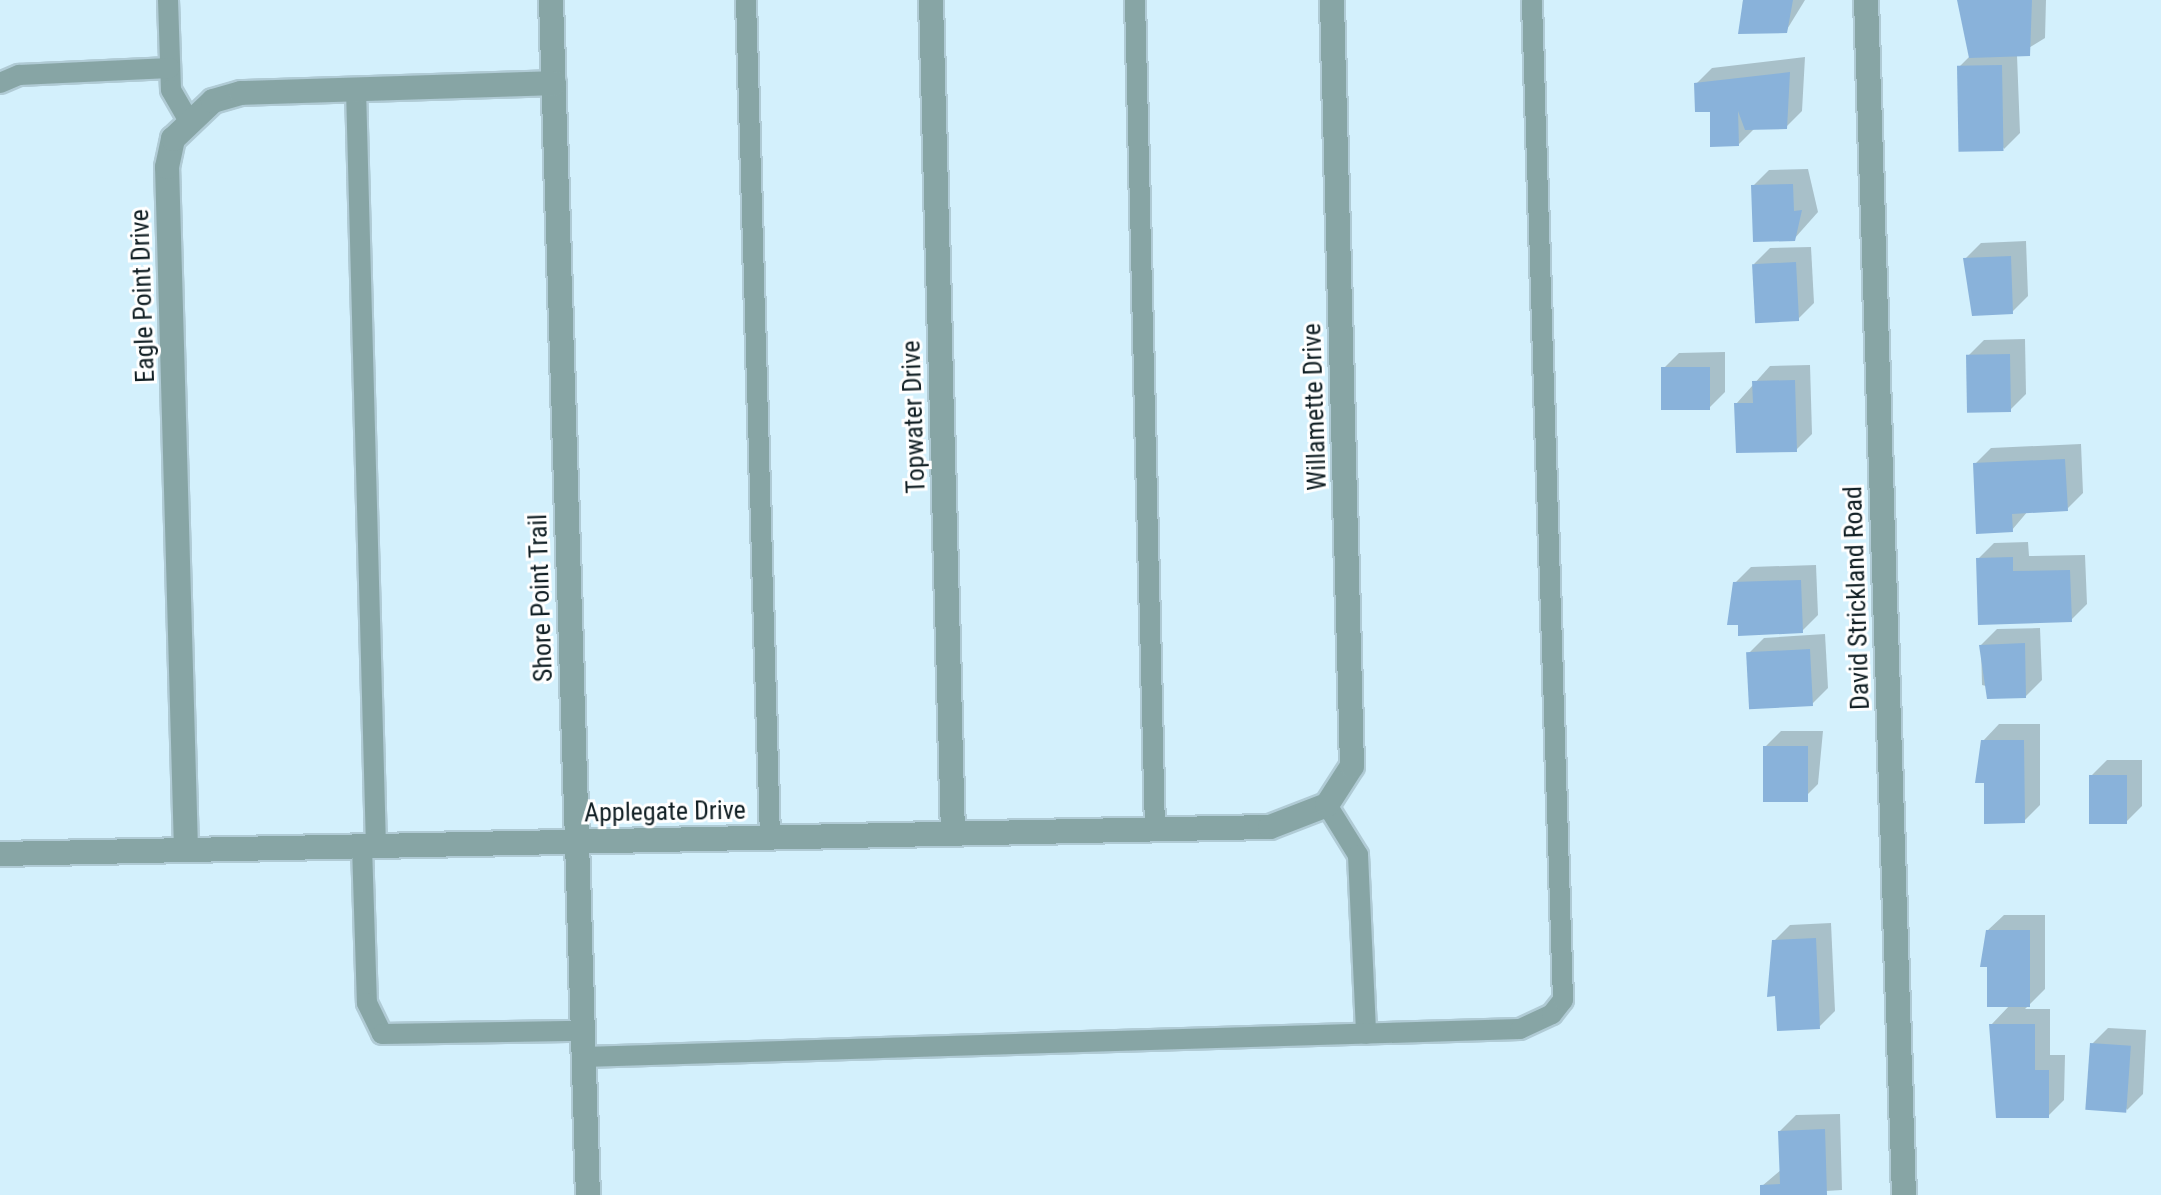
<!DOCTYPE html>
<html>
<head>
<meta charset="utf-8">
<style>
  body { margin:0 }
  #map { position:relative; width:2161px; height:1195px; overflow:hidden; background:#d3f0fc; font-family:"Roboto Condensed",sans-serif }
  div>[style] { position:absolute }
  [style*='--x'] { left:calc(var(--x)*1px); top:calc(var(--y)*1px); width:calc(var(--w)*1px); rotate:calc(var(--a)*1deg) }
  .shadow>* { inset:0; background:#0003 }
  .building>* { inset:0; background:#89b2da; transform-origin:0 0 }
  .roads { filter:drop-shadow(2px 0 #b0cbd5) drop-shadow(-2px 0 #b0cbd5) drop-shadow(0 2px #b0cbd5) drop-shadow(0 -2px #b0cbd5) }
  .lane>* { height:20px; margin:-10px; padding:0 10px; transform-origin:10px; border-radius:10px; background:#87a5a5 }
  .street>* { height:24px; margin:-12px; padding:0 12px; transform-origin:12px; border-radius:12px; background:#87a5a5 }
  span { translate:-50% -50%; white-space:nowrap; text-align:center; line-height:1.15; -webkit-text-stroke:6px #fff; paint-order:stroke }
  .street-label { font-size:26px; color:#122025 }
</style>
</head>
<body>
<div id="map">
  <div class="shadow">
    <i style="clip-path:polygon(1743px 0,1805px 0,1786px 31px,1741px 32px)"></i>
    <i style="clip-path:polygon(1963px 0,2046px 0,2045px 38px,2017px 55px,2020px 133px,2004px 149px,1959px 67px,1970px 56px)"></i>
    <i style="clip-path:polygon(1805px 57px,1802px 111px,1786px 127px,1755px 128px,1739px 144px,1696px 84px,1712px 68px)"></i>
    <i style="clip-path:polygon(1808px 169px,1818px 212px,1794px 239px,1753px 186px,1769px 170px)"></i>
    <i style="clip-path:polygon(2026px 241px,2028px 296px,2012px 312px,1973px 314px,1965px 259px,1981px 243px)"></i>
    <i style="clip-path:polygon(1811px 247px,1814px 303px,1798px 319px,1754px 264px,1770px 248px)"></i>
    <i style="clip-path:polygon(2025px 339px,2026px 394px,2010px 410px,1968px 356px,1984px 340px)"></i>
    <i style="clip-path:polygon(1725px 352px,1725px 392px,1709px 408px,1663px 369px,1679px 353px)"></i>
    <i style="clip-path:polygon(1810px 365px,1812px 434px,1796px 450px,1736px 404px,1770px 366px)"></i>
    <i style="clip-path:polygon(2081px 444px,2083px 493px,2067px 509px,2028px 511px,2012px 530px,1975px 464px,1991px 448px)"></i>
    <i style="clip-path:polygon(2028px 542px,2029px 556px,2085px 555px,2087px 604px,2071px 620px,1978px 559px,1994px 543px)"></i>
    <i style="clip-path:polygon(1816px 565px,1818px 615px,1802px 631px,1735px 583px,1751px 567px)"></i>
    <i style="clip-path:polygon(2040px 628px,2042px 680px,2026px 696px,1982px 685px,1981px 645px,1997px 629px)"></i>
    <i style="clip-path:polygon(1825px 634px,1828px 688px,1812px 704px,1748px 654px,1764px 638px)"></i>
    <i style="clip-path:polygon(1999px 724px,2040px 724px,2040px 805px,2024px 821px,1983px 741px)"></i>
    <i style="clip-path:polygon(1781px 731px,1823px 731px,1818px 784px,1802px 800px,1765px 747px)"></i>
    <i style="clip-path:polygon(2107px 760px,2142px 760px,2142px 806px,2126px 822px,2091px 776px)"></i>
    <i style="clip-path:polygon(2004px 915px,2045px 915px,2045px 989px,2025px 1009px,2050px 1009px,2050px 1055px,2065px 1055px,2064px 1100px,2048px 1116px,1991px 1025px,2010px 1005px,1987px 931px)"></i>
    <i style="clip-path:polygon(1831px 923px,1835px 1011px,1819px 1027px,1774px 941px,1790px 925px)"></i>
    <i style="clip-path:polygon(2108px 1028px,2146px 1030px,2143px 1094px,2127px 1110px,2092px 1044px)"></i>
    <i style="clip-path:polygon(1840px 1114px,1842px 1190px,1762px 1195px,1762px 1186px,1781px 1170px,1780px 1131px,1796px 1115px)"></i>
  </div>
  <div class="building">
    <i style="clip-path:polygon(1743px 0,1793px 0,1787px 33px,1738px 34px)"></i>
    <i style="clip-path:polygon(1957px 0,2032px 0,2030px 56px,1969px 58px)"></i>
    <i style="left:2002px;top:65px;width:86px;height:45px;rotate:89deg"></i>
    <i style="clip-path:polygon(1790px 72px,1787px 129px,1745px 130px,1738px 111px,1739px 146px,1710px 147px,1710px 112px,1695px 112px,1694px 83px)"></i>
    <i style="clip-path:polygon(1793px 184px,1794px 211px,1802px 210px,1795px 241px,1753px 242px,1751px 185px)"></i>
    <i style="clip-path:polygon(2011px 256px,2013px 314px,1972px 316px,1963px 258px)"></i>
    <i style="left:1796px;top:262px;width:59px;height:44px;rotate:87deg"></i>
    <i style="left:2010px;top:354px;width:58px;height:44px;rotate:89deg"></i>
    <i style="left:1710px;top:367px;width:43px;height:49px;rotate:90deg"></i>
    <i style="clip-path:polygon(1795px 380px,1797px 452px,1736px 453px,1734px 403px,1753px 403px,1752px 381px)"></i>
    <i style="clip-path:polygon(2065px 459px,2068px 511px,2012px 514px,2013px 532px,1976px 534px,1973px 463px)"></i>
    <i style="clip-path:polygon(2013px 557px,2013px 571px,2070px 570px,2072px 622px,1978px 625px,1976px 558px)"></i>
    <i style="clip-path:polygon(1801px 580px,1803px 633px,1738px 636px,1738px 625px,1727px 625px,1733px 582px)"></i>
    <i style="clip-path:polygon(2025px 643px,2026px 698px,1987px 699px,1979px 645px)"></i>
    <i style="left:1810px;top:649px;width:57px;height:64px;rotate:87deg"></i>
    <i style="clip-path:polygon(1981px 740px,2024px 740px,2025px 823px,1984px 824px,1984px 783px,1975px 783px)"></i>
    <i style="left:1763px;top:746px;width:45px;height:56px"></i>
    <i style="left:2089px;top:775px;width:38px;height:49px"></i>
    <i style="clip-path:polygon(1986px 930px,2030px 930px,2030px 1007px,1987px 1007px,1987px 967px,1980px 967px)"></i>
    <i style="clip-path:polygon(1816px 938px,1820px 1029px,1777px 1031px,1775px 996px,1767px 997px,1772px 940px)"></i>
    <i style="clip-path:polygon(1989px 1024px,2035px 1024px,2035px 1070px,2049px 1070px,2049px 1118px,1996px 1118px)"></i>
    <i style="left:2090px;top:1043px;width:41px;height:67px;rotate:4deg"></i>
    <i style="clip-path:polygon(1825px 1129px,1827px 1195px,1760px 1195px,1760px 1185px,1780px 1184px,1778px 1131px)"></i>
  </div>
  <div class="roads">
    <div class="lane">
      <i style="--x:168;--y:0;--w:90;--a:88.1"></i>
      <i style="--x:171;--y:90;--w:34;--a:60"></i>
      <i style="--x:746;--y:0;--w:837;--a:88.36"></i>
      <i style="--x:1135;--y:0;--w:829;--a:88.62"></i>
      <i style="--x:0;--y:83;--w:21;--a:-23"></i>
      <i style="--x:19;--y:75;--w:151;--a:-2.7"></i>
      <i style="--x:356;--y:89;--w:757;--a:88.49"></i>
      <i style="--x:1327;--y:805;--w:59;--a:58.2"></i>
      <i style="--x:1358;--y:855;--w:179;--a:87.4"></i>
      <i style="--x:362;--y:846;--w:157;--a:88.2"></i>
      <i style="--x:367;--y:1003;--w:34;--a:64"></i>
      <i style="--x:382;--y:1034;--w:201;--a:-0.9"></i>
      <i style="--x:583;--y:1057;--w:937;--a:-1.71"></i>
      <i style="--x:1520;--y:1029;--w:35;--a:-25"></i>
      <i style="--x:1552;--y:1014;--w:18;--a:-52"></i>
      <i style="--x:1563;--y:1000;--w:1000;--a:-91.78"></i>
    </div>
    <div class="street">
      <i style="--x:551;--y:0;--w:1196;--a:88.23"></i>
      <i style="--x:931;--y:0;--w:833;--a:88.49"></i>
      <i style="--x:1866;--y:0;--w:1196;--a:88.18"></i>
      <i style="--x:186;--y:850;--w:683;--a:-91.59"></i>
      <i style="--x:167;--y:167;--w:29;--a:-78"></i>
      <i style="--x:173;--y:139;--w:55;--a:-43.5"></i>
      <i style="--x:213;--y:101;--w:29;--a:-16"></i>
      <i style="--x:241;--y:93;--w:313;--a:-1.8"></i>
      <i style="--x:0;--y:854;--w:1270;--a:-1.22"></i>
      <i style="--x:1270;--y:827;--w:61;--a:-21.1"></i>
      <i style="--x:1327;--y:805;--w:46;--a:-57.3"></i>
      <i style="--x:1352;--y:766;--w:766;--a:-91.5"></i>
    </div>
  </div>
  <div class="street-label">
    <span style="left:143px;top:296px;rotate:-92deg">Eagle Point Drive</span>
    <span style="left:1315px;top:407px;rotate:-92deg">Willamette Drive</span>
    <span style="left:914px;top:417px;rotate:-92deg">Topwater Drive</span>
    <span style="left:541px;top:598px;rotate:-92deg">Shore Point Trail</span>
    <span style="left:1857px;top:598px;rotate:-92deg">David Strickland Road</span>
    <span style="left:665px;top:812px;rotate:-1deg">Applegate Drive</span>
  </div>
</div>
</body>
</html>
